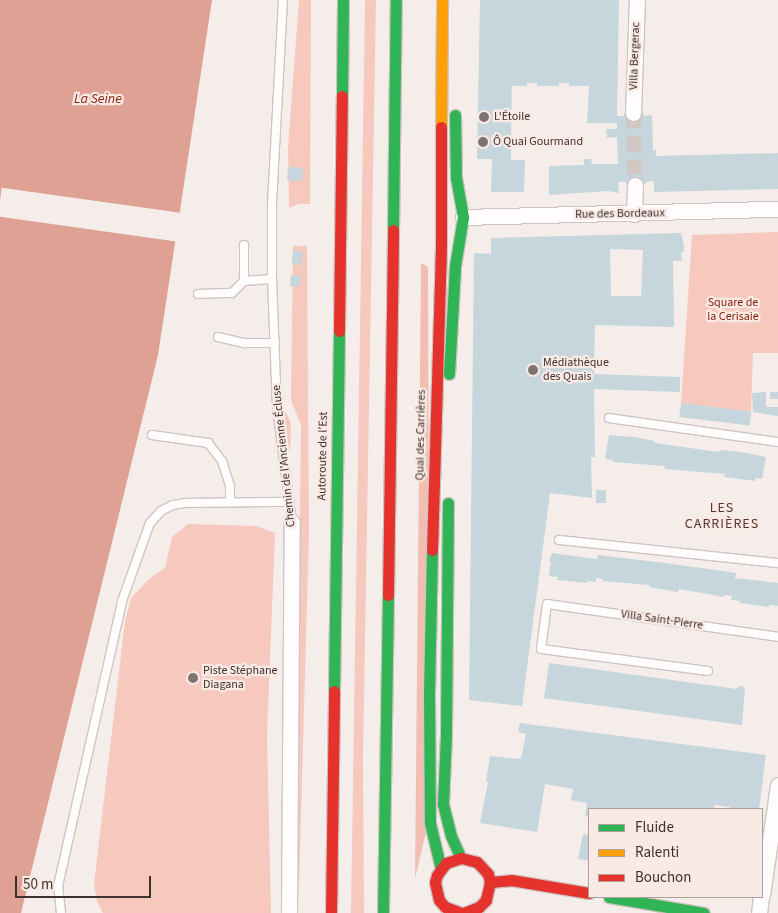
<!DOCTYPE html>
<html>
<head>
<meta charset="utf-8">
<style>
  body { margin:0 }
  #map { position:relative; width:778px; height:913px; overflow:hidden; background:#f5edea; font-family:"Source Sans 3",sans-serif }
  div>[style] { position:absolute }
  [style*='--x'] { left:calc(var(--x)*1px); top:calc(var(--y)*1px); width:calc(var(--w)*1px); rotate:calc(var(--a)*1deg) }
  .green>* { inset:0; background:#f7c9be }
  .forest>* { inset:0; background:#f2beb2 }
  .water>* { inset:0; background:#dfa193 }
  .pier>* { inset:0; background:#f5edea; transform-origin:0 0 }
  .building>* { inset:0; background:#c6d6dc; transform-origin:0 0 }
  .street-tunnel>* { height:15px; margin-top:-7.5px; transform-origin:0; background:repeating-linear-gradient(90deg,#d1c7c4 0 15px,transparent 0 23px) }
  .roads { filter:drop-shadow(1px 0 #cfc4c1) drop-shadow(-1px 0 #cfc4c1) drop-shadow(0 1px #cfc4c1) drop-shadow(0 -1px #cfc4c1) }
  .lane>* { height:8px; margin:-4px; padding:0 4px; transform-origin:4px; border-radius:4px; background:#fefcfc }
  .street>* { height:15px; margin:-7.5px; padding:0 7.5px; transform-origin:7.5px; border-radius:7.5px; background:#fefcfc }
  .fast>* { height:11px; margin:-5.5px; padding:0 5.5px; transform-origin:5.5px; border-radius:5.5px; background:#30b455 }
  .slow>* { height:11px; margin:-5.5px; padding:0 5.5px; transform-origin:5.5px; border-radius:5.5px; background:#ff9f0a }
  .jam>* { height:11px; margin:-5.5px; padding:0 5.5px; transform-origin:5.5px; border-radius:5.5px; background:#e5322d }
  .dots>* { width:14px; height:14px; translate:-50% -50%; box-sizing:border-box; border:2px solid #f9eae6; border-radius:50% }
  span { translate:-50% -50%; white-space:nowrap; text-align:center; line-height:1.15; -webkit-text-stroke:4.5px #f9eae6; paint-order:stroke }
  .street-label { font-size:12px; color:#3f312d }
  .poi-label { font-size:12px; color:#3f312d }
  .left { translate:0 -50%; text-align:left }
  .park-label { font-size:12px; color:#831e05 }
  .water-label { font-size:14px; color:#8b260f; font-style:italic }
  .neighbourhood-label { font-size:14px; color:#563831; letter-spacing:1px }
  .legend { position:absolute; left:588px; top:808px; width:175px; height:90px; box-sizing:border-box; background:#f9eae6; border:1px solid #afa09c; margin:0; padding:6px 9px; list-style:none; font-size:15px; color:#3f312d }
  .legend li { display:flex; align-items:center; gap:10px; height:25px }
  .legend b { width:25px; border:1px solid #afa09c }
  .scale { position:absolute; left:15px; top:876px; width:136px; height:22px; box-sizing:border-box; border:2px solid #3f312d; border-top:0; padding-left:6px; font-size:15px; line-height:18px; white-space:nowrap; color:#3f312d; -webkit-text-stroke:4px #f9eae6; paint-order:stroke }
</style>
</head>
<body>
<div id="map">
  <div class="green">
    <i style="clip-path:polygon(299px 0,311px 0,310px 204px,299px 204px,289px 208px,288px 147px)"></i>
    <i style="clip-path:polygon(365px 0,376px 0,363px 756px,364px 913px,351px 913px)"></i>
    <i style="clip-path:polygon(778px 232px,778px 353px,753px 353px,751px 412px,681px 403px,692px 235px)"></i>
    <i style="clip-path:polygon(293px 246px,307px 246px,309px 532px,299px 888px,296px 803px,301px 425px,291px 400px)"></i>
    <i style="clip-path:polygon(281px 402px,291px 423px,290px 452px,282px 422px)"></i>
    <i style="clip-path:polygon(188px 524px,256px 526px,275px 533px,267px 735px,271px 913px,103px 913px,97px 901px,94px 884px,125px 621px,131px 598px,149px 579px,165px 568px,172px 537px)"></i>
  </div>
  <div class="forest">
    <i style="clip-path:polygon(421px 263px,428px 267px,430px 815px,415px 879px)"></i>
  </div>
  <div class="water">
    <i style="clip-path:polygon(0 0,212px 0,158px 355px,21px 913px,0 913px)"></i>
  </div>
  <div class="pier">
    <i style="left:182px;top:213px;width:29px;height:182px;rotate:98deg"></i>
  </div>
  <div class="building">
    <i style="clip-path:polygon(480px 0,619px 0,617px 116px,624px 116px,624px 113px,644px 113px,644px 116px,652px 115px,653px 150px,656px 150px,656px 156px,778px 153px,778px 189px,654px 192px,654px 181px,646px 182px,646px 184px,626px 185px,626px 182px,618px 182px,619px 193px,608px 191px,549px 195px,549px 166px,584px 165px,584px 159px,591px 159px,592px 164px,618px 164px,617px 137px,607px 138px,606px 129px,617px 129px,617px 123px,587px 123px,589px 86px,569px 86px,569px 83px,559px 83px,559px 86px,537px 86px,537px 83px,527px 83px,527px 86px,511px 86px,512px 55px,511px 160px,525px 160px,524px 192px,491px 192px,492px 159px,477px 159px)"></i>
    <i style="left:288px;top:167px;width:15px;height:13px;rotate:4deg"></i>
    <i style="clip-path:polygon(evenodd,681px 233px,684px 246px,684px 252px,681px 252px,682px 261px,673px 261px,674px 327px,595px 325px,594px 365px,594px 374px,680px 377px,680px 392px,594px 389px,595px 457px,591px 457px,592px 498px,550px 493px,522px 706px,469px 700px,474px 253px,491px 254px,491px 238px,681px 233px,610px 249px,643px 250px,641px 296px,611px 296px,610px 249px)"></i>
    <i style="left:293px;top:251px;width:10px;height:13px;rotate:6deg"></i>
    <i style="left:291px;top:275px;width:10px;height:11px;rotate:6deg"></i>
    <i style="clip-path:polygon(766px 392px,766px 407px,778px 407px,778px 416px,753px 412px,752px 393px)"></i>
    <i style="left:770px;top:392px;width:8px;height:7px"></i>
    <i style="left:681px;top:403px;width:71px;height:14px;rotate:7deg"></i>
    <i style="clip-path:polygon(609px 435px,634px 437px,655px 441px,655px 443px,719px 452px,720px 450px,740px 452px,766px 457px,762px 479px,755px 478px,755px 481px,724px 477px,725px 474px,664px 469px,665px 466px,613px 462px,613px 460px,605px 459px)"></i>
    <i style="left:596px;top:490px;width:10px;height:13px"></i>
    <i style="clip-path:polygon(552px 553px,597px 559px,598px 555px,665px 563px,716px 570px,736px 573px,735px 578px,778px 583px,778px 606px,769px 605px,769px 607px,739px 603px,740px 601px,731px 600px,732px 596px,725px 595px,724px 597px,679px 589px,678px 592px,649px 587px,649px 585px,603px 581px,603px 579px,596px 578px,596px 582px,587px 581px,587px 583px,557px 580px,558px 577px,549px 576px,551px 562px,549px 562px)"></i>
    <i style="clip-path:polygon(549px 663px,737px 689px,738px 686px,745px 687px,742px 725px,544px 698px)"></i>
    <i style="clip-path:polygon(520px 723px,766px 755px,759px 809px,729px 809px,730px 807px,714px 805px,714px 809px,589px 809px,589px 817px,585px 816px,587px 803px,571px 800px,573px 789px,545px 784px,537px 832px,480px 823px,488px 782px,486px 782px,490px 756px,521px 759px,526px 734px,518px 732px)"></i>
    <i style="clip-path:polygon(583px 834px,589px 835px,589px 861px,578px 859px)"></i>
  </div>
  <div class="street-tunnel">
    <i style="--x:633;--y:113;--w:72;--a:88.4"></i>
  </div>
  <div class="roads">
    <div class="lane">
      <i style="--x:283;--y:0;--w:204;--a:93.1"></i>
      <i style="--x:272;--y:204;--w:75;--a:90"></i>
      <i style="--x:272;--y:279;--w:129;--a:87.8"></i>
      <i style="--x:277;--y:408;--w:115;--a:82.5"></i>
      <i style="--x:244;--y:245;--w:36;--a:90"></i>
      <i style="--x:198;--y:294;--w:34;--a:-2"></i>
      <i style="--x:232;--y:293;--w:17;--a:-45"></i>
      <i style="--x:244;--y:281;--w:28;--a:-4"></i>
      <i style="--x:218;--y:337;--w:27;--a:13"></i>
      <i style="--x:244;--y:343;--w:31;--a:0"></i>
      <i style="--x:609;--y:418;--w:171;--a:8.1"></i>
      <i style="--x:152;--y:435;--w:57;--a:8.1"></i>
      <i style="--x:208;--y:443;--w:23;--a:52"></i>
      <i style="--x:222;--y:461;--w:26;--a:72"></i>
      <i style="--x:230;--y:486;--w:16;--a:90"></i>
      <i style="--x:559;--y:540;--w:220;--a:6"></i>
      <i style="--x:708;--y:671;--w:168;--a:-172.5"></i>
      <i style="--x:541;--y:649;--w:45;--a:-82.4"></i>
      <i style="--x:547;--y:604;--w:233;--a:8.1"></i>
      <i style="--x:61;--y:913;--w:27;--a:-96"></i>
      <i style="--x:58;--y:886;--w:292;--a:-77.3"></i>
      <i style="--x:122;--y:601;--w:83;--a:-70.3"></i>
      <i style="--x:150;--y:523;--w:16;--a:-47"></i>
      <i style="--x:161;--y:511;--w:13;--a:-27"></i>
      <i style="--x:173;--y:505;--w:12;--a:-9"></i>
      <i style="--x:185;--y:503;--w:104;--a:-0.6"></i>
    </div>
    <div class="street">
      <i style="--x:633;--y:113;--w:113;--a:-88"></i>
      <i style="--x:634;--y:214;--w:29;--a:-88"></i>
      <i style="--x:463;--y:217;--w:315;--a:-1.5"></i>
      <i style="--x:762;--y:895;--w:111;--a:-81.7"></i>
      <i style="--x:289;--y:913;--w:391;--a:-89.6"></i>
      <i style="--x:759;--y:913;--w:16;--a:-83"></i>
    </div>
    <div class="fast">
      <i style="--x:342;--y:96;--w:96;--a:-89.4"></i>
      <i style="--x:393;--y:230;--w:230;--a:-89.3"></i>
      <i style="--x:449;--y:374;--w:108;--a:-86.8"></i>
      <i style="--x:455;--y:266;--w:50;--a:-80.7"></i>
      <i style="--x:463;--y:217;--w:40;--a:-100"></i>
      <i style="--x:456;--y:178;--w:63;--a:-90.9"></i>
      <i style="--x:448;--y:503;--w:232;--a:90.5"></i>
      <i style="--x:446;--y:735;--w:69;--a:92.5"></i>
      <i style="--x:443;--y:804;--w:33;--a:76"></i>
      <i style="--x:451;--y:836;--w:24;--a:66"></i>
      <i style="--x:432;--y:550;--w:143;--a:91.2"></i>
      <i style="--x:429;--y:693;--w:130;--a:89.6"></i>
      <i style="--x:430;--y:823;--w:47;--a:76.6"></i>
      <i style="--x:334;--y:691;--w:360;--a:-89.2"></i>
      <i style="--x:609;--y:897;--w:96;--a:9.6"></i>
      <i style="--x:383;--y:913;--w:318;--a:-89.1"></i>
    </div>
    <div class="slow">
      <i style="--x:441;--y:127;--w:127;--a:-89.5"></i>
    </div>
    <div class="jam">
      <i style="--x:339;--y:331;--w:235;--a:-89.3"></i>
      <i style="--x:432;--y:550;--w:304;--a:-88.3"></i>
      <i style="--x:441;--y:246;--w:119;--a:-90"></i>
      <i style="--x:388;--y:595;--w:365;--a:-89.2"></i>
      <i style="--x:490;--y:882;--w:21;--a:-5"></i>
      <i style="--x:511;--y:880;--w:79;--a:9.5"></i>
      <i style="--x:331;--y:913;--w:222;--a:-89.2"></i>
      <i style="--x:461;--y:913;--w:17;--a:-159"></i>
      <i style="--x:445;--y:907;--w:9;--a:-131"></i>
      <i style="--x:439;--y:900;--w:18;--a:-103"></i>
      <i style="--x:435;--y:882;--w:7;--a:-74"></i>
      <i style="--x:437;--y:875;--w:15;--a:-53"></i>
      <i style="--x:446;--y:863;--w:16;--a:-18"></i>
      <i style="--x:461;--y:858;--w:16;--a:14"></i>
      <i style="--x:477;--y:862;--w:16;--a:47"></i>
      <i style="--x:488;--y:874;--w:8;--a:76"></i>
      <i style="--x:490;--y:882;--w:18;--a:103"></i>
      <i style="--x:486;--y:900;--w:10;--a:135"></i>
      <i style="--x:479;--y:907;--w:17;--a:159"></i>
    </div>
  </div>
  <div class="dots">
    <i style="left:484px;top:117px;background:#7f736f"></i>
    <i style="left:483px;top:142px;background:#7f736f"></i>
    <i style="left:533px;top:370px;background:#7f736f"></i>
    <i style="left:193px;top:678px;background:#7f736f"></i>
  </div>
  <div class="street-label">
    <span style="left:635px;top:56px;rotate:-88deg">Villa Bergerac</span>
    <span style="left:620px;top:214px;rotate:-1deg">Rue des Bordeaux</span>
    <span style="left:421px;top:435px;rotate:-89deg">Quai des Carrières</span>
    <span style="left:284px;top:456px;rotate:-96deg">Chemin de l'Ancienne Écluse</span>
    <span style="left:323px;top:456px;rotate:-89deg">Autoroute de l’Est</span>
    <span style="left:662px;top:620px;rotate:8deg">Villa Saint-Pierre</span>
  </div>
  <div class="poi-label">
    <span class="left" style="left:494px;top:117px">L'Étoile</span>
    <span class="left" style="left:493px;top:142px">Ô Quai Gourmand</span>
    <span class="left" style="left:543px;top:370px">Médiathèque<br>des Quais</span>
    <span class="left" style="left:203px;top:678px">Piste Stéphane<br>Diagana</span>
  </div>
  <div class="park-label">
    <span style="left:733px;top:310px">Square de<br>la Cerisaie</span>
  </div>
  <div class="water-label">
    <span style="left:98px;top:99px">La Seine</span>
  </div>
  <div class="neighbourhood-label">
    <span style="left:722px;top:516px">LES<br>CARRIÈRES</span>
  </div>
  <ul class="legend">
  <li><b style="height:6px;background:#30b455"></b>Fluide</li>
  <li><b style="height:6px;background:#ff9f0a"></b>Ralenti</li>
  <li><b style="height:6px;background:#e5322d"></b>Bouchon</li>
  </ul>
  <div class="scale">50 m</div>
</div>
</body>
</html>
